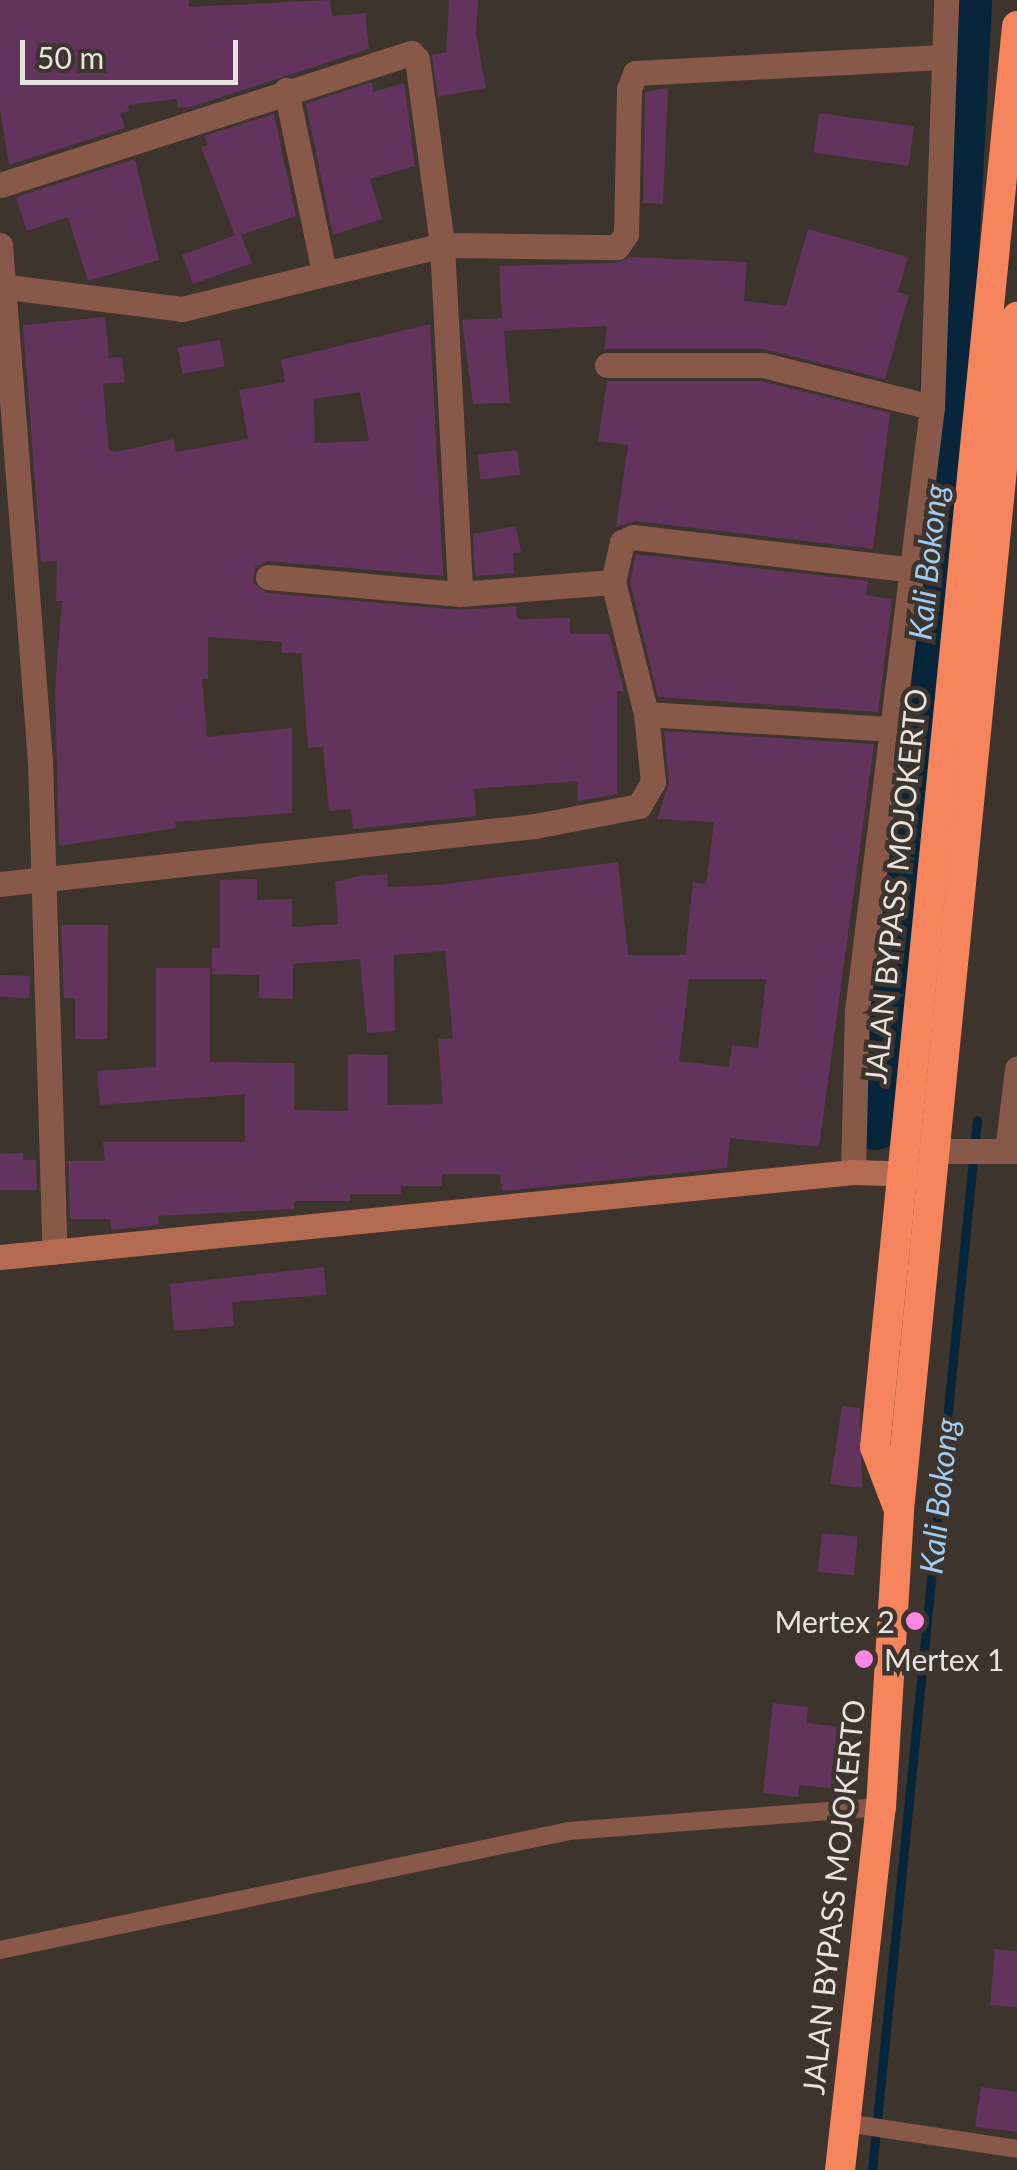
<!DOCTYPE html>
<html>
<head>
<meta charset="utf-8">
<style>
  body { margin:0 }
  #map { position:relative; width:1017px; height:2170px; overflow:hidden; background:#3c342d; font-family:Lato,sans-serif }
  div>[style] { position:absolute }
  [style*='--x'] { left:calc(var(--x)*1px); top:calc(var(--y)*1px); width:calc(var(--w)*1px); rotate:calc(var(--a)*1deg) }
  .stream>* { height:9px; margin:-4.5px; padding:0 4.5px; transform-origin:4.5px; border-radius:4.5px; background:#06243a }
  .river>* { height:52px; margin:-26px; padding:0 26px; transform-origin:26px; border-radius:26px; background:#06243a }
  .building>* { inset:0; background:#62335d; transform-origin:0 0 }
  .lane>* { height:18px; margin:-9px; padding:0 9px; transform-origin:9px; border-radius:9px; background:#885949 }
  .street>* { height:25px; margin:-12.5px; padding:0 12.5px; transform-origin:12.5px; border-radius:12.5px; background:#885949 }
  .secondary>* { height:25px; margin:-12.5px; padding:0 12.5px; transform-origin:12.5px; border-radius:12.5px; background:#b56b52 }
  .highway>* { height:30px; margin:-15px; padding:0 15px; transform-origin:15px; border-radius:15px; background:#f6845c }
  .dots>* { width:28px; height:28px; translate:-50% -50%; box-sizing:border-box; border:5px solid #3c342d; border-radius:50% }
  span { translate:-50% -50%; white-space:nowrap; text-align:center; line-height:1.15; -webkit-text-stroke:9px #3c342d; paint-order:stroke }
  .street-label { font-size:30px; color:#e8e3df }
  .poi-label { font-size:30px; color:#e8e3df }
  .right { translate:-100% -50%; text-align:right }
  .left { translate:0 -50%; text-align:left }
  .water-label { font-size:32px; color:#9fccf3; font-style:italic }
  .scale { position:absolute; left:20px; top:40px; width:218px; height:45px; box-sizing:border-box; border:5px solid #e8e3df; border-top:0; padding-left:12px; font-size:30px; line-height:35px; white-space:nowrap; color:#e8e3df; -webkit-text-stroke:8px #3c342d; paint-order:stroke }
</style>
</head>
<body>
<div id="map">
  <div class="stream">
    <i style="--x:872;--y:2170;--w:1055;--a:-84.29"></i>
  </div>
  <div class="river">
    <i style="--x:875;--y:1124;--w:304;--a:-85.7"></i>
    <i style="--x:898;--y:821;--w:401;--a:-83.4"></i>
    <i style="--x:944;--y:423;--w:424;--a:-87"></i>
  </div>
  <div class="building">
    <i style="clip-path:polygon(0 0,189px 0,189px 7px,330px 0,332px 16px,365px 13px,369px 49px,191px 107px,178px 108px,177px 99px,128px 105px,129px 111px,120px 113px,125px 128px,9px 165px,0 109px)"></i>
    <i style="clip-path:polygon(449px 0,478px 0,476px 34px,486px 88px,438px 97px,432px 55px,446px 52px)"></i>
    <i style="clip-path:polygon(372px 82px,373px 92px,404px 83px,415px 166px,370px 179px,382px 219px,333px 235px,306px 104px)"></i>
    <i style="clip-path:polygon(668px 88px,663px 204px,643px 203px,645px 92px)"></i>
    <i style="left:819px;top:113px;width:96px;height:40px;rotate:8deg"></i>
    <i style="clip-path:polygon(274px 114px,296px 216px,241px 235px,252px 263px,193px 284px,182px 255px,235px 235px,201px 147px,208px 145px,204px 136px)"></i>
    <i style="clip-path:polygon(135px 159px,159px 260px,88px 281px,68px 217px,27px 231px,16px 197px)"></i>
    <i style="clip-path:polygon(808px 229px,908px 257px,898px 292px,909px 295px,885px 379px,763px 349px,604px 349px,607px 326px,504px 331px,510px 403px,473px 404px,462px 320px,502px 318px,499px 266px,617px 263px,630px 257px,747px 262px,744px 301px,786px 306px)"></i>
    <i style="clip-path:polygon(evenodd,105px 317px,109px 358px,122px 357px,125px 382px,103px 384px,109px 451px,116px 452px,173px 439px,176px 452px,248px 439px,239px 390px,285px 382px,281px 360px,430px 324px,443px 576px,268px 561px,255px 567px,253px 583px,267px 593px,459px 610px,516px 606px,517px 619px,570px 618px,570px 634px,609px 634px,624px 692px,617px 691px,617px 794px,578px 801px,578px 781px,474px 789px,476px 816px,353px 829px,351px 809px,329px 811px,323px 747px,308px 748px,301px 653px,282px 653px,282px 642px,208px 637px,208px 679px,202px 679px,207px 737px,292px 728px,292px 813px,175px 822px,176px 828px,59px 846px,55px 689px,62px 601px,56px 601px,57px 561px,41px 562px,23px 325px,105px 317px,360px 392px,369px 441px,315px 443px,314px 399px,360px 392px)"></i>
    <i style="left:220px;top:340px;width:27px;height:43px;rotate:80deg"></i>
    <i style="clip-path:polygon(607px 381px,761px 381px,890px 413px,873px 549px,635px 521px,616px 527px,628px 445px,598px 441px)"></i>
    <i style="left:517px;top:450px;width:25px;height:40px;rotate:83deg"></i>
    <i style="clip-path:polygon(516px 526px,521px 552px,513px 553px,514px 573px,475px 576px,473px 534px)"></i>
    <i style="clip-path:polygon(636px 554px,868px 581px,866px 595px,892px 599px,878px 712px,658px 697px,630px 582px)"></i>
    <i style="clip-path:polygon(evenodd,664px 731px,874px 744px,819px 1147px,730px 1138px,727px 1168px,502px 1191px,500px 1174px,442px 1174px,442px 1186px,401px 1186px,401px 1194px,350px 1194px,350px 1201px,294px 1201px,294px 1209px,158px 1216px,159px 1225px,111px 1230px,110px 1219px,70px 1219px,68px 1161px,105px 1161px,103px 1142px,245px 1142px,245px 1094px,100px 1105px,97px 1071px,156px 1067px,156px 968px,210px 968px,210px 1062px,294px 1063px,294px 1110px,348px 1111px,348px 1054px,387px 1055px,387px 1105px,443px 1104px,438px 1039px,453px 1038px,445px 951px,394px 955px,395px 1031px,367px 1033px,360px 959px,293px 964px,293px 999px,259px 998px,259px 975px,212px 974px,212px 948px,220px 948px,220px 880px,257px 879px,257px 900px,292px 899px,292px 927px,338px 924px,335px 882px,359px 876px,387px 874px,388px 887px,438px 885px,618px 862px,628px 955px,685px 955px,693px 882px,706px 884px,714px 822px,657px 819px,669px 782px,664px 731px,689px 979px,766px 979px,758px 1048px,732px 1045px,729px 1067px,679px 1061px,689px 979px)"></i>
    <i style="clip-path:polygon(61px 925px,108px 925px,107px 1039px,75px 1039px,75px 998px,64px 998px)"></i>
    <i style="left:0;top:975px;width:30px;height:22px;rotate:2deg"></i>
    <i style="clip-path:polygon(23px 1153px,23px 1160px,36px 1160px,37px 1190px,0 1190px,0 1154px)"></i>
    <i style="clip-path:polygon(324px 1267px,326px 1295px,232px 1302px,234px 1326px,174px 1331px,170px 1284px)"></i>
    <i style="clip-path:polygon(842px 1406px,860px 1408px,862px 1488px,830px 1484px)"></i>
    <i style="left:822px;top:1533px;width:36px;height:39px;rotate:6deg"></i>
    <i style="clip-path:polygon(773px 1703px,808px 1707px,806px 1723px,842px 1727px,836px 1789px,799px 1785px,798px 1797px,763px 1793px)"></i>
    <i style="clip-path:polygon(995px 1949px,1017px 1951px,1017px 2007px,990px 2005px)"></i>
    <i style="clip-path:polygon(981px 2087px,1017px 2092px,1017px 2132px,975px 2127px)"></i>
  </div>
  <div class="lane">
    <i style="--x:0;--y:1950;--w:581;--a:-11.81"></i>
    <i style="--x:569;--y:1831;--w:313;--a:-4.4"></i>
    <i style="--x:846;--y:2123;--w:173;--a:8.6"></i>
  </div>
  <div class="street">
    <i style="--x:286;--y:90;--w:186;--a:78.2"></i>
    <i style="--x:0;--y:185;--w:432;--a:-17.8"></i>
    <i style="--x:411;--y:53;--w:8;--a:45"></i>
    <i style="--x:417;--y:59;--w:188;--a:82.3"></i>
    <i style="--x:442;--y:245;--w:349;--a:87"></i>
    <i style="--x:460;--y:594;--w:153;--a:-4.5"></i>
    <i style="--x:613;--y:582;--w:41;--a:-77.3"></i>
    <i style="--x:622;--y:542;--w:12;--a:-24"></i>
    <i style="--x:633;--y:537;--w:281;--a:6.7"></i>
    <i style="--x:0;--y:245;--w:518;--a:85.57"></i>
    <i style="--x:40;--y:761;--w:491;--a:88.3"></i>
    <i style="--x:8;--y:287;--w:175;--a:7.2"></i>
    <i style="--x:182;--y:309;--w:268;--a:-13.8"></i>
    <i style="--x:442;--y:245;--w:175;--a:0.7"></i>
    <i style="--x:617;--y:247;--w:16;--a:-55"></i>
    <i style="--x:626;--y:234;--w:145;--a:-88.8"></i>
    <i style="--x:629;--y:89;--w:17;--a:-69"></i>
    <i style="--x:635;--y:73;--w:307;--a:-3"></i>
    <i style="--x:607;--y:365;--w:156;--a:0"></i>
    <i style="--x:763;--y:365;--w:174;--a:14"></i>
    <i style="--x:268;--y:577;--w:193;--a:5.1"></i>
    <i style="--x:646;--y:714;--w:248;--a:3.5"></i>
    <i style="--x:0;--y:884;--w:538;--a:-6.19"></i>
    <i style="--x:535;--y:826;--w:106;--a:-10.9"></i>
    <i style="--x:639;--y:806;--w:28;--a:-60"></i>
    <i style="--x:653;--y:782;--w:68;--a:-95.9"></i>
    <i style="--x:646;--y:714;--w:136;--a:-104"></i>
    <i style="--x:918;--y:1143;--w:32;--a:14"></i>
    <i style="--x:949;--y:1151;--w:68;--a:0"></i>
    <i style="--x:1007;--y:1151;--w:83;--a:-83"></i>
    <i style="--x:853;--y:1172;--w:161;--a:-88.6"></i>
    <i style="--x:857;--y:1011;--w:609;--a:-82.92"></i>
    <i style="--x:932;--y:407;--w:407;--a:-88"></i>
  </div>
  <div class="secondary">
    <i style="--x:0;--y:1257;--w:857;--a:-5.69"></i>
    <i style="--x:853;--y:1172;--w:68;--a:1.7"></i>
  </div>
  <div class="highway">
    <i style="--x:898;--y:1507;--w:64;--a:-111"></i>
    <i style="--x:875;--y:1447;--w:1428;--a:-84.29"></i>
    <i style="--x:840;--y:2170;--w:365;--a:-83.6"></i>
    <i style="--x:881;--y:1807;--w:298;--a:-86.5"></i>
    <i style="--x:899;--y:1510;--w:1199;--a:-84.35"></i>
  </div>
  <div class="dots">
    <i style="left:915px;top:1621px;background:#fb86e5"></i>
    <i style="left:864px;top:1659px;background:#fb86e5"></i>
  </div>
  <div class="street-label">
    <span style="left:895px;top:886px;rotate:-84deg">JALAN BYPASS MOJOKERTO</span>
    <span style="left:833px;top:1897px;rotate:-84deg">JALAN BYPASS MOJOKERTO</span>
  </div>
  <div class="poi-label">
    <span class="right" style="left:895px;top:1621px">Mertex 2</span>
    <span class="left" style="left:884px;top:1659px">Mertex 1</span>
  </div>
  <div class="water-label">
    <span style="left:928px;top:562px;rotate:-84deg">Kali Bokong</span>
    <span style="left:939px;top:1496px;rotate:-84deg">Kali Bokong</span>
  </div>
  <div class="scale">50 m</div>
</div>
</body>
</html>
